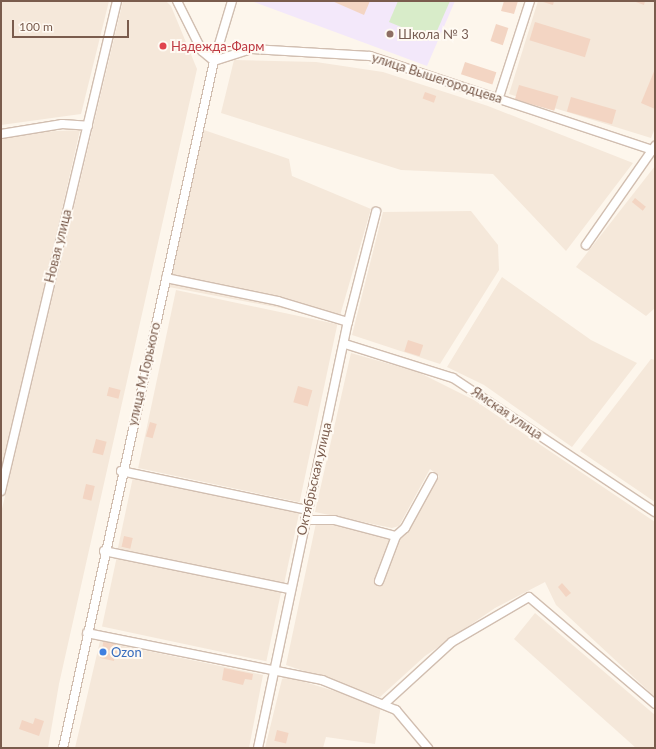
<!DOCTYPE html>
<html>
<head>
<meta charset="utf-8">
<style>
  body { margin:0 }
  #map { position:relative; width:656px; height:749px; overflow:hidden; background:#fdf6ec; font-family:Lato,sans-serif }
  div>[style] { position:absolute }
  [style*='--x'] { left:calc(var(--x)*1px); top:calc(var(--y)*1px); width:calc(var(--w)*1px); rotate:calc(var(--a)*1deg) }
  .residential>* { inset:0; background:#f5e8da; transform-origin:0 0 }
  .education>* { inset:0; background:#f3e8fa }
  .green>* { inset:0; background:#d8ecc9 }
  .building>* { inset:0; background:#f3d5c3; transform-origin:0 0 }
  .roads { filter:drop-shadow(1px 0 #d1beb0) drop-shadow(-1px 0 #d1beb0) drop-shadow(0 1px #d1beb0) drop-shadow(0 -1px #d1beb0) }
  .minor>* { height:8px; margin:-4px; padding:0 4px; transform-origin:4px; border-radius:4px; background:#fff }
  .dots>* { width:11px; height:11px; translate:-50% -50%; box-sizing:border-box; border:2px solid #fffaf3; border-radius:50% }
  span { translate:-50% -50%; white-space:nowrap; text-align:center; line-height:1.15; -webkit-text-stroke:4px #fffaf3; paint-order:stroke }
  .education-label { font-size:13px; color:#785e54 }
  .left { translate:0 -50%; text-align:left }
  .health-label { font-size:13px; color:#be3a42 }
  .street-label { font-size:13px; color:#7a5c4d }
  .shop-label { font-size:13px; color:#366cbe }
  .frame { position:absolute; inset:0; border:2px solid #7a5c4d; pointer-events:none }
  .scale { position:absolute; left:12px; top:20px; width:117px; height:18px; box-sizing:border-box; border:2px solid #7a5c4d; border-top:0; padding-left:5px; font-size:12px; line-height:14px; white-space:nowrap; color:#7a5c4d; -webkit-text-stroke:3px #fffaf3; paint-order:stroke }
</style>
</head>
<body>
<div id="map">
  <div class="residential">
    <i style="clip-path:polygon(1px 1px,109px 1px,81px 114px,1px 125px)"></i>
    <i style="clip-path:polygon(123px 1px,166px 1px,171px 6px,197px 69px,59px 684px,48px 748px,1px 748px,1px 513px)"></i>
    <i style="clip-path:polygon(538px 1px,655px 1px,655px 128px,651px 138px,509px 94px)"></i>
    <i style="clip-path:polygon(234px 60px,316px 62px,383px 72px,488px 106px,633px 163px,566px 251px,493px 174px,401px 170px,221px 113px)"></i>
    <i style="clip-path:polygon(80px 130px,1px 478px,1px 139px,35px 132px)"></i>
    <i style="clip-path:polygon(204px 130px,289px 159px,292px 176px,371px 209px,339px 319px,169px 287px)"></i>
    <i style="clip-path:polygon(655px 166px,655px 308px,646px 316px,576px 267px)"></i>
    <i style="clip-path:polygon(471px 211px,498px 245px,499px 270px,440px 364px,352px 335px,383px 212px)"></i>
    <i style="clip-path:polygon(502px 277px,591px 340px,637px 363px,572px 447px,484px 385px,447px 367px)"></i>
    <i style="left:176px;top:290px;width:165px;height:182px;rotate:12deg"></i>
    <i style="clip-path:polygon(351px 353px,418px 372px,474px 400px,655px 522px,655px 697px,556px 605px,545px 582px,495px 608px,425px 656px,380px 697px,286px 665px,316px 523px,334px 524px,390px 538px,374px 582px,382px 585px,399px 540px,412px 525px,439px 476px,430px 469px,399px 526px,392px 528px,315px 512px)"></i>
    <i style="clip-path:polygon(651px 359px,655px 360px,655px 502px,580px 451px)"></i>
    <i style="left:133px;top:477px;width:170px;height:73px;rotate:12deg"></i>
    <i style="left:117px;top:556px;width:168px;height:72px;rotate:12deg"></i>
    <i style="clip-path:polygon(535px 613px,655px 715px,655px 748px,636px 748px,514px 639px)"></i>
    <i style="clip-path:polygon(100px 641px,263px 675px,249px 748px,75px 748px)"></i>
    <i style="clip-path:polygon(288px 677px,381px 705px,375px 744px,326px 737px,323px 748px,265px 748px,282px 679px)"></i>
  </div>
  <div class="education">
    <i style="clip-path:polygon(251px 1px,455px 1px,427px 66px)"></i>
  </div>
  <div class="green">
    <i style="clip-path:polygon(398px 1px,450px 1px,433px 40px,389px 22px)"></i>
  </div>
  <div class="building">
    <i style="clip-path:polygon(332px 1px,370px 1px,364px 15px)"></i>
    <i style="clip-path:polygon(504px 1px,518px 1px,514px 14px,501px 11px)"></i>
    <i style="clip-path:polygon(540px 1px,554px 1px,553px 5px)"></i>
    <i style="clip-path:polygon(633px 1px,645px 1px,644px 5px)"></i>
    <i style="left:535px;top:22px;width:58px;height:19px;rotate:17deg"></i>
    <i style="left:496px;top:24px;width:13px;height:18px;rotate:18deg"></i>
    <i style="left:465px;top:62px;width:33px;height:13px;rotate:18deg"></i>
    <i style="clip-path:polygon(655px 69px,655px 109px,641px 103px)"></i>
    <i style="left:519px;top:85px;width:41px;height:15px;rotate:16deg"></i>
    <i style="left:425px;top:92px;width:12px;height:7px;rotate:20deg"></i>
    <i style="left:571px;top:97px;width:47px;height:15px;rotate:16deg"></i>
    <i style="left:635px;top:198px;width:14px;height:5px;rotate:39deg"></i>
    <i style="left:408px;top:340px;width:16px;height:12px;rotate:18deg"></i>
    <i style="left:298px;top:386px;width:15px;height:17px;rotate:16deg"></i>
    <i style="left:109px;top:387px;width:12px;height:9px;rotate:14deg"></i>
    <i style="left:150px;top:422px;width:7px;height:15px;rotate:16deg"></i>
    <i style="left:96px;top:439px;width:11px;height:14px;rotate:15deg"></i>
    <i style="left:86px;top:484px;width:9px;height:15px;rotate:13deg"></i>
    <i style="left:124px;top:536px;width:9px;height:11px;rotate:13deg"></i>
    <i style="clip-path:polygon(562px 583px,571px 593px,566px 597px,558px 587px)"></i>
    <i style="clip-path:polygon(104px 639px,117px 641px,116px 646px,122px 647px,121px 655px,115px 654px,114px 661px,100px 658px)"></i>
    <i style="clip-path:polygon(224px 668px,253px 674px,252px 680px,245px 679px,243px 685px,222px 680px)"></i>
    <i style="clip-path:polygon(35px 718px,44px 721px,39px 736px,19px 729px,22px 720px,33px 724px)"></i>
    <i style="left:277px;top:730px;width:12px;height:11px;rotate:14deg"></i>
  </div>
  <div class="roads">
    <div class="minor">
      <i style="--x:177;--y:1;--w:56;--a:63.4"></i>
      <i style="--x:202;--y:51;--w:16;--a:40"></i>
      <i style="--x:214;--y:61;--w:40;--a:-18"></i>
      <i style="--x:252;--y:49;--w:118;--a:3.4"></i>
      <i style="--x:370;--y:56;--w:300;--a:18.4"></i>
      <i style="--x:499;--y:97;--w:101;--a:-72.1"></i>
      <i style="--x:1;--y:134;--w:62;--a:-9.3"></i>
      <i style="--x:62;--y:124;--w:26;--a:4"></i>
      <i style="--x:586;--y:245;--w:121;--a:-55.1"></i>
      <i style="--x:166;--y:278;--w:114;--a:11.6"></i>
      <i style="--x:278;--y:301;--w:73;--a:16.7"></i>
      <i style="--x:345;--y:344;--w:113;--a:17.5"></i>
      <i style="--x:453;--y:378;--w:242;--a:33.6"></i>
      <i style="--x:121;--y:471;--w:190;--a:11.8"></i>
      <i style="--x:1;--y:491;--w:504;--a:-76.68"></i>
      <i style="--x:305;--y:520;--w:29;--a:0"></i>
      <i style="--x:334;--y:520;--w:64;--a:14.5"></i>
      <i style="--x:104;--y:551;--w:189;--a:11.6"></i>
      <i style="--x:379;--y:581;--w:48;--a:-69.3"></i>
      <i style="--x:396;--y:536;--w:12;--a:-42"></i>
      <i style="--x:405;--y:528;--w:58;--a:-61.2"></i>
      <i style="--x:87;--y:633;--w:240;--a:11.3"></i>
      <i style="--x:322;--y:680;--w:80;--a:22.1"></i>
      <i style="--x:396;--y:710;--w:50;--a:49.9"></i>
      <i style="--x:384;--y:704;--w:92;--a:-42.4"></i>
      <i style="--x:452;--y:642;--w:89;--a:-30.3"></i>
      <i style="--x:529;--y:597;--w:165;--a:40.3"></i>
      <i style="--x:63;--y:748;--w:703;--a:-77.6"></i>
      <i style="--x:214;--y:61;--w:63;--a:-73.3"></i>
      <i style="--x:258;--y:748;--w:435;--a:-78.1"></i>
      <i style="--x:348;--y:322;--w:114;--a:-75.7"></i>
    </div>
  </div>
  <div class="dots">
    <i style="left:390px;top:34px;background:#8d6e63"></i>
    <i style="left:163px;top:46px;background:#e0444e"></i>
    <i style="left:103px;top:652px;background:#3f7fe0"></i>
  </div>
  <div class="education-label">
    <span class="left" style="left:398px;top:34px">Школа № 3</span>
  </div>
  <div class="health-label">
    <span class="left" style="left:171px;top:46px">Надежда-Фарм</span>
  </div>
  <div class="street-label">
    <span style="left:437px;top:78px;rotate:18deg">улица Вышегородцева</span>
    <span style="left:58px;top:246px;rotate:-76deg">Новая улица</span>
    <span style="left:144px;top:374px;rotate:-77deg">улица М.Горького</span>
    <span style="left:507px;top:413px;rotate:34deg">Ямская улица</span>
    <span style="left:314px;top:479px;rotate:-77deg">Октябрьская улица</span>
  </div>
  <div class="shop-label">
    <span class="left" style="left:111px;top:652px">Ozon</span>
  </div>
  <div class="frame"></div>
  <div class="scale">100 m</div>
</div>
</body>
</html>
